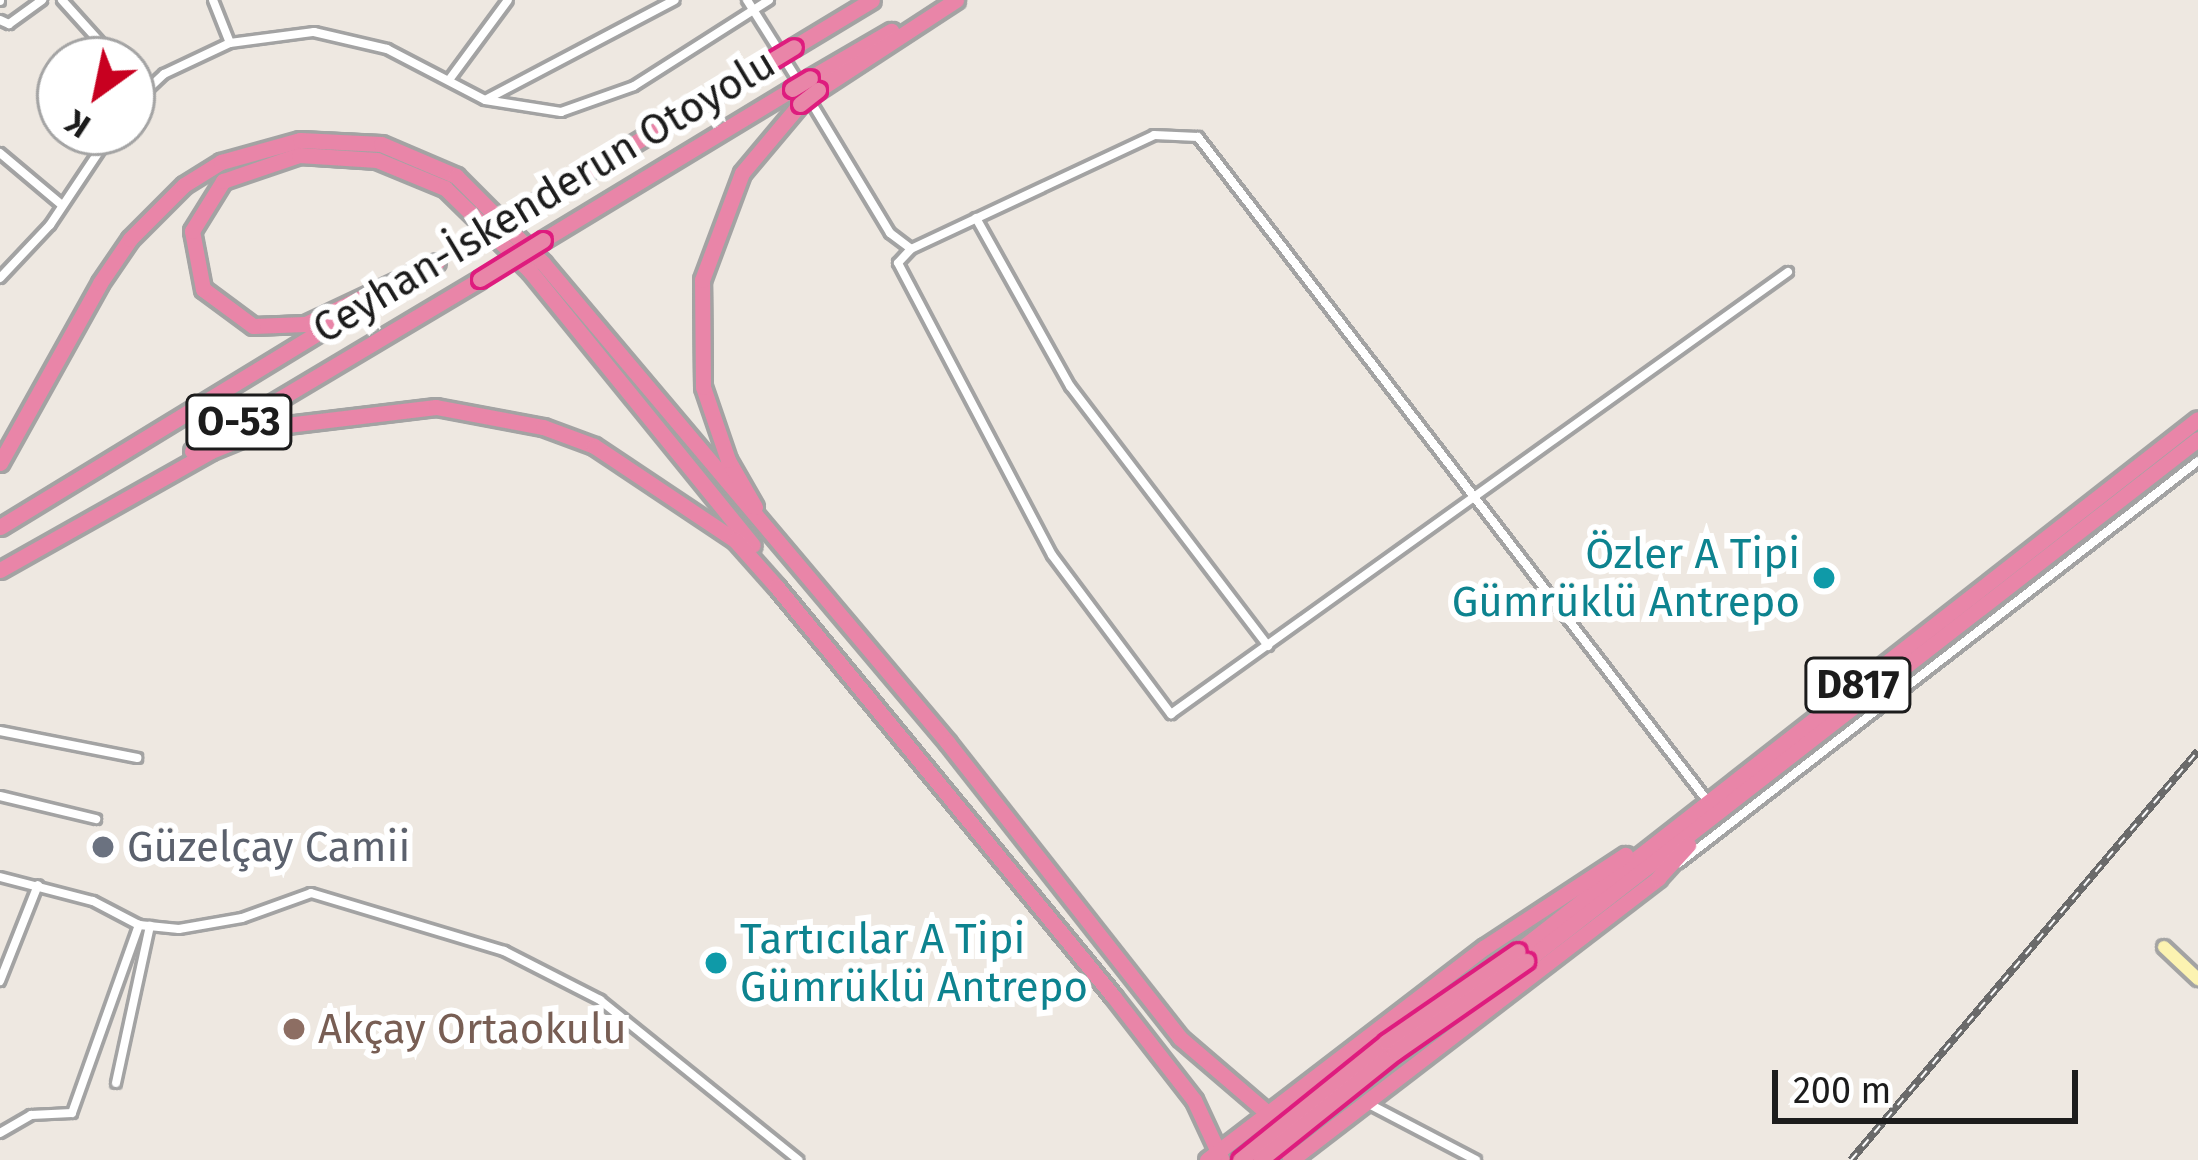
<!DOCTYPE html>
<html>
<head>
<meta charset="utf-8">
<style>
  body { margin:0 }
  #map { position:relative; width:2198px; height:1160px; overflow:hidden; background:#eee8e1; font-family:"Fira Sans",sans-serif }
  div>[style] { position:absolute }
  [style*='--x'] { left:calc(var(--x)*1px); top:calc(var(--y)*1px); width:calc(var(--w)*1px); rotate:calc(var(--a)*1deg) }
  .roads { filter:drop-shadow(3px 0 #a3a3a3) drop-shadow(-3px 0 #a3a3a3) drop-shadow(0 3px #a3a3a3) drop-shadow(0 -3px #a3a3a3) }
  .street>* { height:8px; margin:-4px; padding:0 4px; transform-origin:4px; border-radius:4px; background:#fff }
  .secondary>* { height:12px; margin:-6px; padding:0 6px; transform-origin:6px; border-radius:6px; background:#fcf3b1 }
  .highway>* { height:15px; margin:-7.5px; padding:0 7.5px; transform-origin:7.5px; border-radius:7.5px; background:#e985a8 }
  .rail>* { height:8px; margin-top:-4px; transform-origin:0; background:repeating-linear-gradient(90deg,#fff 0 9px,#6a6a6a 0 18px); box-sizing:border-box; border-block:3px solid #6a6a6a }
  .bridges { filter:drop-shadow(3px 0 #de1c7e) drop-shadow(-3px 0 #de1c7e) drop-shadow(0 3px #de1c7e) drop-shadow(0 -3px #de1c7e) }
  .highway-bridge>* { height:15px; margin:-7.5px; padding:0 7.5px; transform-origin:7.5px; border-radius:7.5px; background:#e985a8 }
  .dots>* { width:33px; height:33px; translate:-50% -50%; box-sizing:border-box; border:6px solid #fff; border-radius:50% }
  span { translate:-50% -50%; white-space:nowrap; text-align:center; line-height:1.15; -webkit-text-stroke:12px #fff; paint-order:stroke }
  .shield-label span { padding:3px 9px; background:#fff; border:3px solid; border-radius:9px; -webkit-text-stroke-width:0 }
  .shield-label { font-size:39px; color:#1c1c1c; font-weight:700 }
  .street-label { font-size:42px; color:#1c1c1c }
  .culture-label { font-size:42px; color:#0d838f }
  .right { translate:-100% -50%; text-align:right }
  .left { translate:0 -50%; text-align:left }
  .worship-label { font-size:42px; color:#5b616d }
  .education-label { font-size:42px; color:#785e54 }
  .north { position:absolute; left:36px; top:36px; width:120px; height:120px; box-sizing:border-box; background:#fff; border:3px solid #a4a4a4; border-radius:50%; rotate:213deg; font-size:33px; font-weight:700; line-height:48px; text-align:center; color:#1c1c1c }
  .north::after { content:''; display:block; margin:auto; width:42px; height:54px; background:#c80020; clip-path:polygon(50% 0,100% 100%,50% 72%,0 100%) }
  .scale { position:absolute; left:1772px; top:1070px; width:306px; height:54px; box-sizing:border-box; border:6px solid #1c1c1c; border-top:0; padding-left:15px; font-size:36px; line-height:42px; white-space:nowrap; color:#1c1c1c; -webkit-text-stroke:9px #fff; paint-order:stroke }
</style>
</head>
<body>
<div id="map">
  <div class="roads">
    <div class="street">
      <i style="--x:62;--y:0;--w:81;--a:48"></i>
      <i style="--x:213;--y:0;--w:46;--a:68.4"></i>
      <i style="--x:747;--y:0;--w:99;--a:57.8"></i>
      <i style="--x:0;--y:1;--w:1;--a:-90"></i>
      <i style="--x:0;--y:20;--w:10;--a:24"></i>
      <i style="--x:9;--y:24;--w:41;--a:-36"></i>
      <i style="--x:449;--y:80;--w:99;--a:-53.6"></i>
      <i style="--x:808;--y:97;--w:159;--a:58.9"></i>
      <i style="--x:890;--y:233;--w:26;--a:37"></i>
      <i style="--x:911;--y:249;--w:268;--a:-25.1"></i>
      <i style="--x:1154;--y:135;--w:44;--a:2.6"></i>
      <i style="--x:1198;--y:137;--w:839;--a:52.5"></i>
      <i style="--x:487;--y:99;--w:212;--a:-27.8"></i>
      <i style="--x:132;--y:104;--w:44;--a:-43.2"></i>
      <i style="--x:164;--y:74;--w:73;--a:-25.2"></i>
      <i style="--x:230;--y:43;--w:85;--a:-7.5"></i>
      <i style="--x:314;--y:32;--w:75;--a:13.1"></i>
      <i style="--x:387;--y:49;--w:110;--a:27.5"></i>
      <i style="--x:485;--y:100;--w:77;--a:9"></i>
      <i style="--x:561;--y:112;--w:77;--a:-19.6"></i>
      <i style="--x:634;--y:86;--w:160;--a:-32.5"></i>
      <i style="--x:0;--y:153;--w:81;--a:40"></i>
      <i style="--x:976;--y:218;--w:193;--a:60.8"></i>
      <i style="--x:1070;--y:386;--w:327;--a:52.7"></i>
      <i style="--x:911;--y:249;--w:19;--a:133"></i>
      <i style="--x:898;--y:263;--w:330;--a:62.2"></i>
      <i style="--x:1052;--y:555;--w:199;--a:53.2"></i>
      <i style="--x:1171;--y:714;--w:759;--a:-35.62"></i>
      <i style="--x:0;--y:278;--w:73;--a:-46.7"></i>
      <i style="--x:50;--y:225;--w:112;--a:-56.3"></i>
      <i style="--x:0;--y:731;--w:140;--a:11.1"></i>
      <i style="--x:0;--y:796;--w:99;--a:13.5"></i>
      <i style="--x:1679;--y:863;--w:656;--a:-37.76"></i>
      <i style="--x:0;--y:877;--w:96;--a:14.5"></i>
      <i style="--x:93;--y:901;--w:52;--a:27.6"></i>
      <i style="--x:139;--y:925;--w:40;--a:5.7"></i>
      <i style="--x:179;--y:929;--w:64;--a:-9.9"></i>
      <i style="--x:242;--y:918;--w:73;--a:-19.9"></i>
      <i style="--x:311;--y:893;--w:202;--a:16.7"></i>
      <i style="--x:504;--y:951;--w:108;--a:27"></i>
      <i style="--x:600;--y:1000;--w:255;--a:38.9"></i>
      <i style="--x:0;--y:981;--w:103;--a:-68.4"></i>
      <i style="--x:116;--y:1083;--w:161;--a:-77.8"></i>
      <i style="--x:1367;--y:1103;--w:123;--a:27.6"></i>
      <i style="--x:0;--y:1133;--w:36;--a:-30"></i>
      <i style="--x:31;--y:1115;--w:41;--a:-2.8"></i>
      <i style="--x:72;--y:1113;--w:200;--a:-70.4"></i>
    </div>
    <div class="secondary">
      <i style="--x:2164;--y:947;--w:47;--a:43.3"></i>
    </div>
    <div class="highway">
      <i style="--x:794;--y:47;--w:91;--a:-31.1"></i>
      <i style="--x:810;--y:78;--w:94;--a:-30.1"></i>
      <i style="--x:818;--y:90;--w:165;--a:-33.1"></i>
      <i style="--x:518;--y:213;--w:299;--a:-31"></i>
      <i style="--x:543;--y:240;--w:291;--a:-31.2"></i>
      <i style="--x:437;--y:262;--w:146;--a:154.8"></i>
      <i style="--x:305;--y:324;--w:52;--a:177.8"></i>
      <i style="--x:253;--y:326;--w:62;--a:-143.5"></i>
      <i style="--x:203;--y:289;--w:59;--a:-100.7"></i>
      <i style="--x:192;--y:231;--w:59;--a:-58.2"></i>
      <i style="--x:223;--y:181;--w:80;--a:-18.9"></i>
      <i style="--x:299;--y:155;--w:78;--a:3.7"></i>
      <i style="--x:377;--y:160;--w:74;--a:22.4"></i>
      <i style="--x:445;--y:188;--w:119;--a:44.3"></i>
      <i style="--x:530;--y:271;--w:353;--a:50.9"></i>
      <i style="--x:192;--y:451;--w:335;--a:-30.8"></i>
      <i style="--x:0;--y:463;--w:206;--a:-60.9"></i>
      <i style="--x:100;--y:283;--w:53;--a:-55.7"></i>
      <i style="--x:130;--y:239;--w:76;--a:-45"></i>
      <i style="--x:184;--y:185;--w:44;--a:-31.9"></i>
      <i style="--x:221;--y:162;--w:82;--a:-15.6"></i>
      <i style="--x:300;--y:140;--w:81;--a:2.8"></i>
      <i style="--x:381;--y:144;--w:82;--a:23.1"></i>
      <i style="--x:456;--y:176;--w:123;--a:45"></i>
      <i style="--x:543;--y:263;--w:628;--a:49.84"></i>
      <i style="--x:948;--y:743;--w:375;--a:51.8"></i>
      <i style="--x:1180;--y:1038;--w:128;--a:40.6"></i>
      <i style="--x:1277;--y:1121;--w:41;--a:70.3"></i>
      <i style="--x:755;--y:507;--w:54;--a:-119.9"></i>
      <i style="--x:728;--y:460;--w:77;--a:-108.9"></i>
      <i style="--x:703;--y:387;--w:107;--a:-90.5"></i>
      <i style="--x:702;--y:280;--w:114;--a:-69.5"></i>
      <i style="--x:742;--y:173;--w:90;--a:-50"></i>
      <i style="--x:0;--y:527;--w:405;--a:-31.4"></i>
      <i style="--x:0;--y:570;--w:242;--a:-29.4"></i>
      <i style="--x:211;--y:451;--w:64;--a:-22.1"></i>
      <i style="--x:270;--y:427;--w:167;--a:-6.9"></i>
      <i style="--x:436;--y:407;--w:109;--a:10.6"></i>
      <i style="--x:543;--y:427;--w:54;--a:20.4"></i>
      <i style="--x:594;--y:446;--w:169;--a:33.7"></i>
      <i style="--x:735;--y:540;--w:62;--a:48.3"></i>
      <i style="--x:776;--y:586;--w:531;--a:50.58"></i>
      <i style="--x:1113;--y:996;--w:132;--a:52.1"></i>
      <i style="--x:1194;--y:1100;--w:66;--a:65"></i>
      <i style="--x:1518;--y:951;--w:863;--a:-38.04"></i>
      <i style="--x:1526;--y:961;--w:851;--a:-37.84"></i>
      <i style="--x:1207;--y:1160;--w:350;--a:-37.5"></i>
      <i style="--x:1485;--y:947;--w:168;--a:-33.3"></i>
      <i style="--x:1291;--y:1160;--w:463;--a:-37.5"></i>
      <i style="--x:1658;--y:878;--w:45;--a:-47.7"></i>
    </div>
  </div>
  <div class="rail">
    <i style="--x:1851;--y:1160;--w:536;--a:-49.69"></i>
  </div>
  <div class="bridges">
    <div class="highway-bridge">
      <i style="--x:774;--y:59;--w:23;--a:-31"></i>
      <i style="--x:792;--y:89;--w:21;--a:-31"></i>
      <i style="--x:800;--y:104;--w:23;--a:-38"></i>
      <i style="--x:463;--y:247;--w:65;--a:-31.7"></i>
      <i style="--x:480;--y:279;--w:74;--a:-31.8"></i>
      <i style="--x:1240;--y:1160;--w:188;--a:-38.9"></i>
      <i style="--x:1386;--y:1042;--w:160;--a:-34.6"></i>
      <i style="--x:1260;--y:1160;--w:173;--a:-38.7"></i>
      <i style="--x:1395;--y:1052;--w:160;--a:-34.8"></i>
    </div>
  </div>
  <div class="dots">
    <i style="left:1824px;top:578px;background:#0f9aa8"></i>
    <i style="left:103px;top:847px;background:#6b7280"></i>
    <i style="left:716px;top:963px;background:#0f9aa8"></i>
    <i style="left:294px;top:1029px;background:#8d6e63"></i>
  </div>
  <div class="shield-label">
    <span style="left:239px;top:422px">O-53</span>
    <span style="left:1858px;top:685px">D817</span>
  </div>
  <div class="street-label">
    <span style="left:544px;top:196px;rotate:-31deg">Ceyhan-İskenderun Otoyolu</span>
  </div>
  <div class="culture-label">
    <span class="right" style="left:1800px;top:578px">Özler A Tipi<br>Gümrüklü Antrepo</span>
    <span class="left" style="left:740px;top:963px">Tartıcılar A Tipi<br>Gümrüklü Antrepo</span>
  </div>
  <div class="worship-label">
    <span class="left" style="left:127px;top:847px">Güzelçay Camii</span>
  </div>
  <div class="education-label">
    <span class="left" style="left:318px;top:1029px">Akçay Ortaokulu</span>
  </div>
  <div class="north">K</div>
  <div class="scale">200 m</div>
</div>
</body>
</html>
